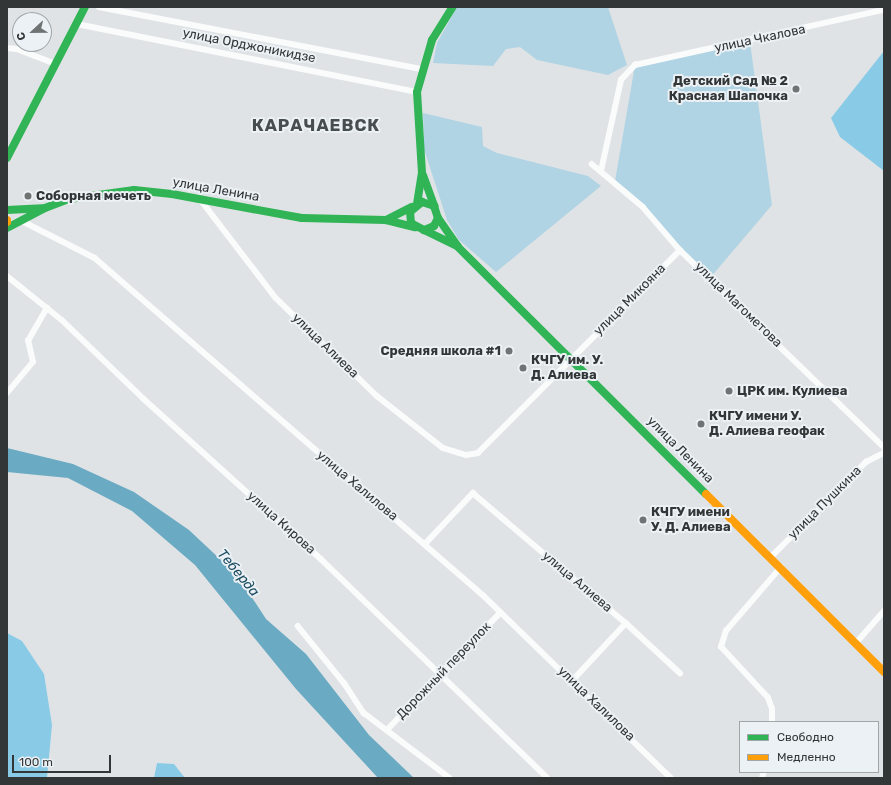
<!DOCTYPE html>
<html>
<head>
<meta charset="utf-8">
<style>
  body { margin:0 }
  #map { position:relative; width:891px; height:785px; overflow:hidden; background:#dfe3e5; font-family:Rubik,sans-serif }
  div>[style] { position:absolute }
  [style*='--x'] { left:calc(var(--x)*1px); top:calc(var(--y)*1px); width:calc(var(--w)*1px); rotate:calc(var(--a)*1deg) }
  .green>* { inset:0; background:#b0d4e4 }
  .forest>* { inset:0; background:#89cbe6 }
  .water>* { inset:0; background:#6baac3 }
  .street>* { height:5.5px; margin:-2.75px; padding:0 2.75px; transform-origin:2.75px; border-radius:2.75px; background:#fafbfb }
  .fast>* { height:8px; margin:-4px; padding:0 4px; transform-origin:4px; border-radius:4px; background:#30b455 }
  .slow>* { height:8px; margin:-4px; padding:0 4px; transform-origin:4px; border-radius:4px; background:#ff9f0a }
  .dots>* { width:11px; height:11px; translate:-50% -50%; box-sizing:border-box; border:2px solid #ebf1f5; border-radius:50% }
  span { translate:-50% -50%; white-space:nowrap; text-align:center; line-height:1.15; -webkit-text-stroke:4px #ebf1f5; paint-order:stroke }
  .street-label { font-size:13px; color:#333637 }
  .poi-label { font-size:13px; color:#333637; font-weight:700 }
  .right { translate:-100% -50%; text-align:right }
  .left { translate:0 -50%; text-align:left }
  .water-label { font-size:14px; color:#1c4c60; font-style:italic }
  .district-label { font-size:17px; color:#484d50; font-weight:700; letter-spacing:1px }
  .frame { position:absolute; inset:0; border:8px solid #333637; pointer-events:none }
  .legend { position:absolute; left:739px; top:721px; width:140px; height:52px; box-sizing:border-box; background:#ebf1f5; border:1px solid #a1a6a9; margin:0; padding:5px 7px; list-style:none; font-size:12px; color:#333637 }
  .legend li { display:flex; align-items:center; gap:8px; height:20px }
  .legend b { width:20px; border:1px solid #a1a6a9 }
  .north { position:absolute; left:12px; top:12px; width:40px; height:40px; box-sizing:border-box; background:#ebf1f5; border:1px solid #a1a6a9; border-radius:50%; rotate:248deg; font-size:11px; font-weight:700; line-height:16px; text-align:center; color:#333637 }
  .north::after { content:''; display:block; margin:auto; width:14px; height:18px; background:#6f7374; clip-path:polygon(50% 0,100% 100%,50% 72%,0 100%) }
  .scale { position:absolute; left:12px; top:755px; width:99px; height:18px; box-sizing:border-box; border:2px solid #333637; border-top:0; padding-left:5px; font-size:12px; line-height:14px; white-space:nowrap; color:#333637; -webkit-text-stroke:3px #ebf1f5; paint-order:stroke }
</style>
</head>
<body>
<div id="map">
  <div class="green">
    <i style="clip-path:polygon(457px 7px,608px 7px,627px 65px,608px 75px,537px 60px,520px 47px,506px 49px,493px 66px,433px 63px,437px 43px)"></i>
    <i style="clip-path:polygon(750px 42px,772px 205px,710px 278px,615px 181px,635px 65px)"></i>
    <i style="clip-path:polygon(423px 113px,482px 127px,483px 146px,497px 153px,588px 176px,601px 186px,496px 272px,459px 240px,447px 220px,424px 149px)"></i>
  </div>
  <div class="forest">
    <i style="clip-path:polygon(884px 51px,884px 171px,840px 137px,831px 118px)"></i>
    <i style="clip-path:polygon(7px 633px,22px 641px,44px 674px,52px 725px,47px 778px,7px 778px)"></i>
    <i style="clip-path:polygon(157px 763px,174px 764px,185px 778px,154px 778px)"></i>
  </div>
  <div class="water">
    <i style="clip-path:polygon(7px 448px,73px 464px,134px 492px,189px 530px,238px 576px,266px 619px,306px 654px,369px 735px,414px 778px,378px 778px,296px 689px,195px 565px,132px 511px,68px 478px,7px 472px)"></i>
  </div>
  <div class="street">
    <i style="--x:99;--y:7;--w:329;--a:10.9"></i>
    <i style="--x:77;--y:24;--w:347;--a:11.3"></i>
    <i style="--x:7;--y:48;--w:10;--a:6"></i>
    <i style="--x:17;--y:49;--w:42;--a:21"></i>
    <i style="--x:592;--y:164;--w:67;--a:40.1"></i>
    <i style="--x:643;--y:207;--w:57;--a:49.3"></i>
    <i style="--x:680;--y:250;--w:284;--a:44"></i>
    <i style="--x:601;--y:171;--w:93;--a:-77.6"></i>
    <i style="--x:621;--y:80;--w:21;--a:-47"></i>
    <i style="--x:635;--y:65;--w:255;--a:-12.5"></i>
    <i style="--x:201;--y:200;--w:123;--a:52.6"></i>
    <i style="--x:276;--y:298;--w:141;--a:44.1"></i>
    <i style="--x:377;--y:396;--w:84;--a:38.2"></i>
    <i style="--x:443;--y:448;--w:24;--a:17"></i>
    <i style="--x:466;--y:455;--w:12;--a:-9"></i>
    <i style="--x:478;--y:453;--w:286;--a:-45.1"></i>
    <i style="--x:22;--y:221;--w:82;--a:26.9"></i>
    <i style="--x:95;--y:258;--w:515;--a:40.99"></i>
    <i style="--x:484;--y:596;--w:261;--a:44.2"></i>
    <i style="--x:7;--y:276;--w:70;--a:38.7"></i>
    <i style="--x:62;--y:320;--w:114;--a:43.9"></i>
    <i style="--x:144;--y:399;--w:239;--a:42.1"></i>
    <i style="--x:321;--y:559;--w:315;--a:44"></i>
    <i style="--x:7;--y:393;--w:40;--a:-50"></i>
    <i style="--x:33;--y:362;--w:22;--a:-103"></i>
    <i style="--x:28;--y:341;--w:38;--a:-60"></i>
    <i style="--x:425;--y:544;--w:70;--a:-46.7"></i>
    <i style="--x:473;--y:493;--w:201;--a:40.4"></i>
    <i style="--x:626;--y:623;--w:74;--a:42.8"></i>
    <i style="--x:770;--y:558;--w:136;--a:-45"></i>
    <i style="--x:866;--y:462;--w:20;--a:-27"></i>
    <i style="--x:298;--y:626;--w:75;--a:51"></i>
    <i style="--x:345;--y:684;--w:35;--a:57"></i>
    <i style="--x:364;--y:713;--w:108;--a:37.1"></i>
    <i style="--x:856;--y:643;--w:43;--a:-48.8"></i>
    <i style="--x:572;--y:681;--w:79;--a:-47"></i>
    <i style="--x:772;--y:722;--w:13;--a:-90"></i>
    <i style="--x:772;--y:709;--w:12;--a:-110"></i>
    <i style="--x:768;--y:698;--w:69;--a:-132.7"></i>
    <i style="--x:721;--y:647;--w:17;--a:-73"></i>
    <i style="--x:726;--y:631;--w:84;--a:-49.3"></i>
    <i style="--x:387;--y:730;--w:163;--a:-46"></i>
    <i style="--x:762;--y:778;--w:6;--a:-72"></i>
  </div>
  <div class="fast">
    <i style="--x:7;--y:158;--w:170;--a:-62.7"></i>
    <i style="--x:423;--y:175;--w:33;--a:70"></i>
    <i style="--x:417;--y:204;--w:31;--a:-81"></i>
    <i style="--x:422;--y:173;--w:81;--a:-93.5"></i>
    <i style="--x:417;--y:92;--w:54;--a:-73.9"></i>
    <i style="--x:432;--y:40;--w:39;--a:-58"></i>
    <i style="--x:7;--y:210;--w:35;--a:-3"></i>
    <i style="--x:438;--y:218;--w:9;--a:117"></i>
    <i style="--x:434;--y:226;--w:11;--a:158"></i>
    <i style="--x:424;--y:230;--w:15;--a:-152"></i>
    <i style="--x:411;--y:223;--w:11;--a:-95"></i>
    <i style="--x:410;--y:212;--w:16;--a:-40"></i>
    <i style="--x:422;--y:202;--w:13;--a:18"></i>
    <i style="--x:434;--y:206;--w:13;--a:72"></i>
    <i style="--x:438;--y:218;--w:35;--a:55"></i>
    <i style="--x:458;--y:247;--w:350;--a:44.9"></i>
    <i style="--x:386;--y:220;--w:29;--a:-27"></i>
    <i style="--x:7;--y:228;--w:43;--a:-27.8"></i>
    <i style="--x:45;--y:208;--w:26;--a:-21"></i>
    <i style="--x:69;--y:199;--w:66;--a:-7.9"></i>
    <i style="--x:134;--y:190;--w:38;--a:6"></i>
    <i style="--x:172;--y:194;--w:132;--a:10.5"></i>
    <i style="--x:302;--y:218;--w:84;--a:1.4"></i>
    <i style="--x:386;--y:220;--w:30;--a:14"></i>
    <i style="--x:424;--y:230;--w:37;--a:26"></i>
  </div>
  <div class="slow">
    <i style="--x:7;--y:220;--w:2;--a:90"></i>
    <i style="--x:706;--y:494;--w:252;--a:45"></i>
  </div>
  <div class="dots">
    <i style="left:796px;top:89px;background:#6f7374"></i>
    <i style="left:28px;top:196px;background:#6f7374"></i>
    <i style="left:509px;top:351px;background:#6f7374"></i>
    <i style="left:523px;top:368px;background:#6f7374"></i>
    <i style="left:729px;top:391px;background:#6f7374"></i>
    <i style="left:701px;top:424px;background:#6f7374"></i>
    <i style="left:643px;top:520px;background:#6f7374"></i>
  </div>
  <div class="street-label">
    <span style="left:760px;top:39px;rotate:-12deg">улица Чкалова</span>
    <span style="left:249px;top:46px;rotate:11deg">улица Орджоникидзе</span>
    <span style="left:216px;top:190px;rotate:10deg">улица Ленина</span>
    <span style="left:630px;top:300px;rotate:-45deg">улица Микояна</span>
    <span style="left:738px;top:305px;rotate:44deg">улица Магометова</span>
    <span style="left:325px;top:346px;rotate:44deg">улица Алиева</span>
    <span style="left:680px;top:450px;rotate:45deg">улица Ленина</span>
    <span style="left:357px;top:486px;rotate:40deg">улица Халилова</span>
    <span style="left:825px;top:503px;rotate:-45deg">улица Пушкина</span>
    <span style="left:281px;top:523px;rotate:42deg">улица Кирова</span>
    <span style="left:577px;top:582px;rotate:40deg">улица Алиева</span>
    <span style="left:444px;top:671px;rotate:-46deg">Дорожный переулок</span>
    <span style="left:596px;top:704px;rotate:44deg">улица Халилова</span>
  </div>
  <div class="poi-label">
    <span class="right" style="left:788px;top:89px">Детский Сад № 2<br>Красная Шапочка</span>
    <span class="left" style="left:36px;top:196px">Соборная мечеть</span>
    <span class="right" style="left:501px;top:351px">Средняя школа #1</span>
    <span class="left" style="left:531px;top:368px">КЧГУ им. У.<br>Д. Алиева</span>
    <span class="left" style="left:737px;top:391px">ЦРК им. Кулиева</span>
    <span class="left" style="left:709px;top:424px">КЧГУ имени У.<br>Д. Алиева геофак</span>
    <span class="left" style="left:651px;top:520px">КЧГУ имени<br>У. Д. Алиева</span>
  </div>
  <div class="water-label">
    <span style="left:238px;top:573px;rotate:50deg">Теберда</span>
  </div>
  <div class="district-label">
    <span style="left:316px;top:126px">КАРАЧАЕВСК</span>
  </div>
  <div class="frame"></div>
  <ul class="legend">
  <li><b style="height:5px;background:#30b455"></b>Свободно</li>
  <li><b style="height:5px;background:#ff9f0a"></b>Медленно</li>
  </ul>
  <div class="north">С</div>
  <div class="scale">100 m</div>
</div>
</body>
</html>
